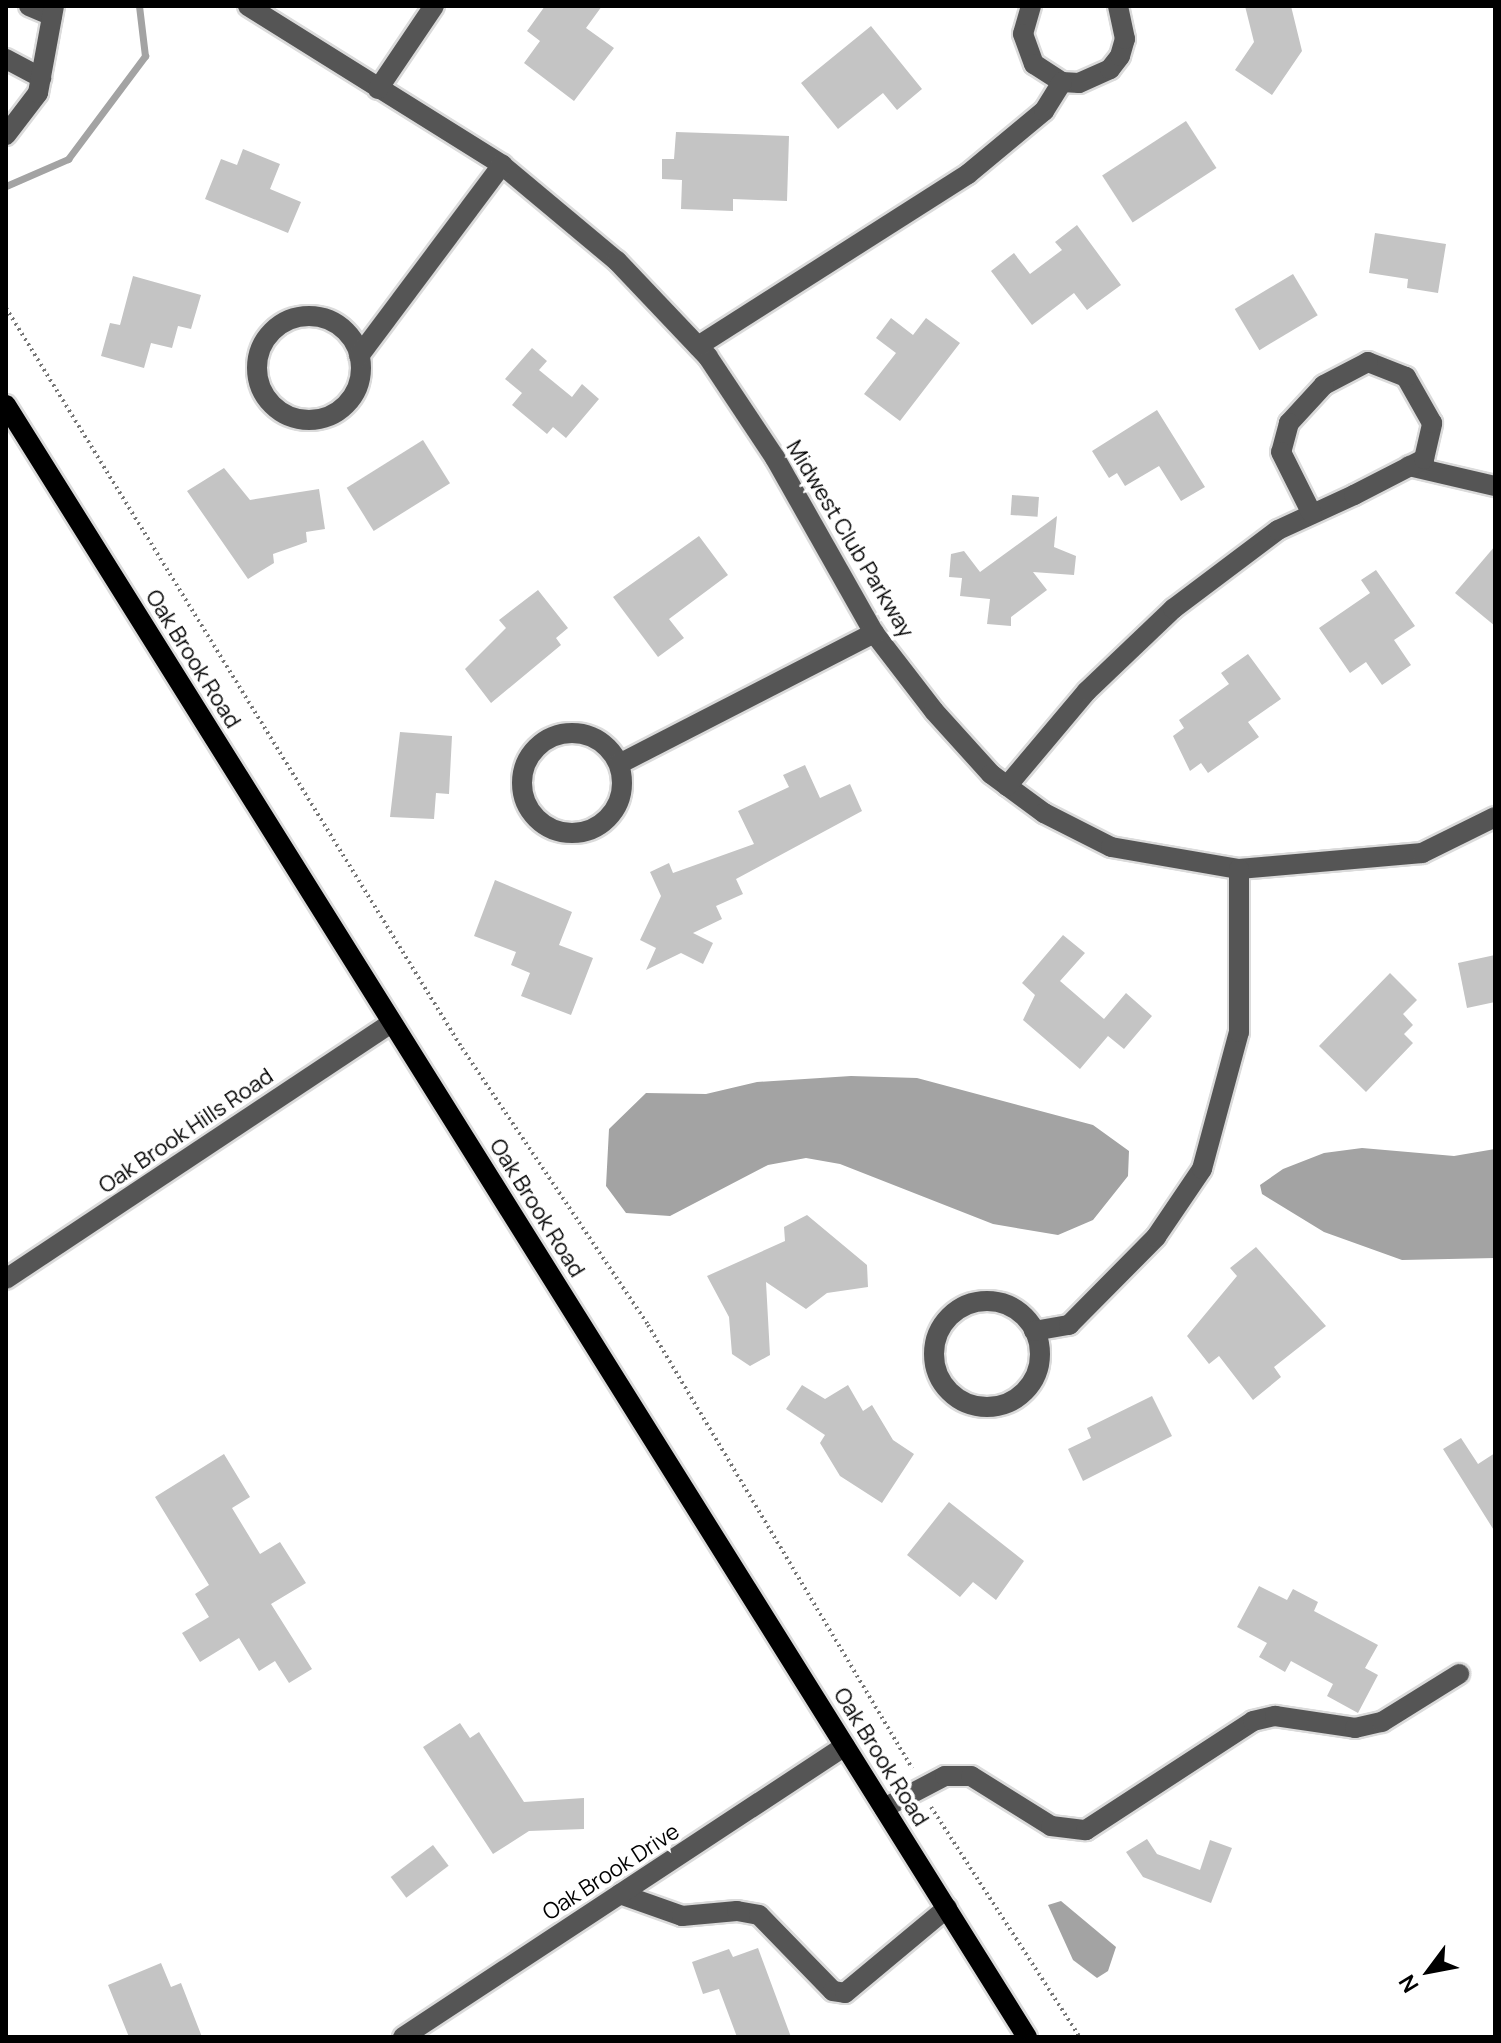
<!DOCTYPE html>
<html>
<head>
<meta charset="utf-8">
<style>
  body { margin:0 }
  #map { position:relative; width:1501px; height:2043px; overflow:hidden; background:#fff; font-family:Manrope,sans-serif }
  div>[style] { position:absolute }
  [style*='--x'] { left:calc(var(--x)*1px); top:calc(var(--y)*1px); width:calc(var(--w)*1px); rotate:calc(var(--a)*1deg) }
  .water>* { inset:0; background:#a3a3a3 }
  .stream>* { height:7px; margin:-3.5px; padding:0 3.5px; transform-origin:3.5px; border-radius:3.5px; background:#a3a3a3 }
  .building>* { inset:0; background:#c4c4c4; transform-origin:0 0 }
  .path>* { height:4px; margin-top:-2px; transform-origin:0; background:repeating-linear-gradient(90deg,#777 0 2px,transparent 0 6px) }
  .roads { filter:drop-shadow(2px 0 #dbdbdb) drop-shadow(-2px 0 #dbdbdb) drop-shadow(0 2px #dbdbdb) drop-shadow(0 -2px #dbdbdb) }
  .minor>* { height:20px; margin:-10px; padding:0 10px; transform-origin:10px; border-radius:10px; background:#555 }
  .minor>.ring { margin:-10px; padding:0; box-sizing:content-box; background:none; border:20px solid #555; border-radius:50% }
  .major>* { height:20px; margin:-10px; padding:0 10px; transform-origin:10px; border-radius:10px; background:#000 }
  span { translate:-50% -50%; white-space:nowrap; text-align:center; line-height:1.15; -webkit-text-stroke:8px #fff; paint-order:stroke }
  .street-label { font-size:22px; color:#000 }
  .frame { position:absolute; inset:0; border:8px solid #000; pointer-events:none }
  .north { position:absolute; left:1389px; top:1931px; width:80px; height:80px; -webkit-text-stroke:6px #fff; paint-order:stroke; rotate:238deg; font-size:22px; font-weight:700; line-height:32px; text-align:center; color:#000 }
  .north::after { content:''; display:block; margin:auto; width:28px; height:36px; background:#000; clip-path:polygon(50% 0,100% 100%,50% 72%,0 100%) }
</style>
</head>
<body>
<div id="map">
  <div class="water">
    <i style="clip-path:polygon(851px 1076px,917px 1078px,1093px 1125px,1129px 1151px,1128px 1176px,1093px 1220px,1058px 1235px,993px 1224px,840px 1164px,806px 1158px,768px 1165px,670px 1216px,626px 1213px,606px 1186px,609px 1129px,646px 1093px,706px 1094px,757px 1082px)"></i>
    <i style="clip-path:polygon(1362px 1148px,1454px 1156px,1495px 1149px,1495px 1258px,1402px 1260px,1324px 1232px,1262px 1194px,1260px 1185px,1283px 1169px,1324px 1153px)"></i>
    <i style="clip-path:polygon(1061px 1901px,1116px 1947px,1108px 1971px,1097px 1978px,1073px 1960px,1048px 1905px)"></i>
  </div>
  <div class="stream">
    <i style="--x:6;--y:186;--w:68;--a:-23.5"></i>
    <i style="--x:68;--y:159;--w:129;--a:-53.2"></i>
    <i style="--x:145;--y:56;--w:50;--a:-96.8"></i>
  </div>
  <div class="building">
    <i style="clip-path:polygon(545px 6px,602px 6px,586px 28px,614px 48px,574px 101px,524px 63px,540px 41px,527px 31px)"></i>
    <i style="clip-path:polygon(1245px 6px,1291px 6px,1302px 51px,1272px 95px,1235px 70px,1254px 42px)"></i>
    <i style="clip-path:polygon(871px 26px,922px 89px,897px 110px,883px 93px,838px 129px,801px 83px)"></i>
    <i style="left:1186px;top:121px;width:56px;height:100px;rotate:57deg"></i>
    <i style="clip-path:polygon(676px 132px,789px 136px,787px 201px,733px 199px,733px 211px,681px 209px,682px 180px,662px 179px,662px 159px,674px 159px)"></i>
    <i style="clip-path:polygon(243px 149px,280px 164px,270px 189px,301px 202px,288px 233px,205px 199px,221px 159px,237px 165px)"></i>
    <i style="clip-path:polygon(1077px 225px,1121px 285px,1087px 310px,1074px 293px,1032px 325px,991px 271px,1014px 253px,1030px 274px,1062px 250px,1055px 242px)"></i>
    <i style="clip-path:polygon(1375px 233px,1446px 244px,1438px 293px,1407px 288px,1408px 279px,1369px 273px)"></i>
    <i style="left:1293px;top:274px;width:48px;height:68px;rotate:59deg"></i>
    <i style="clip-path:polygon(133px 276px,201px 295px,191px 329px,178px 326px,172px 348px,151px 343px,144px 368px,101px 356px,110px 323px,120px 325px)"></i>
    <i style="clip-path:polygon(891px 318px,913px 335px,926px 318px,960px 343px,900px 421px,864px 394px,896px 353px,876px 338px)"></i>
    <i style="clip-path:polygon(532px 348px,547px 361px,539px 370px,572px 397px,582px 384px,599px 399px,566px 438px,553px 427px,547px 434px,512px 405px,522px 393px,505px 379px)"></i>
    <i style="clip-path:polygon(1157px 410px,1205px 487px,1181px 501px,1159px 466px,1125px 486px,1117px 473px,1109px 478px,1092px 451px)"></i>
    <i style="left:423px;top:440px;width:51px;height:90px;rotate:58deg"></i>
    <i style="clip-path:polygon(224px 468px,250px 500px,319px 489px,325px 529px,306px 532px,307px 542px,273px 554px,274px 563px,248px 579px,187px 491px)"></i>
    <i style="left:1012px;top:495px;width:27px;height:20px;rotate:4deg"></i>
    <i style="clip-path:polygon(1057px 516px,1054px 547px,1076px 556px,1074px 575px,1033px 572px,1047px 590px,1011px 617px,1011px 626px,987px 624px,990px 599px,960px 596px,962px 578px,949px 577px,951px 554px,964px 551px,980px 572px)"></i>
    <i style="clip-path:polygon(699px 536px,728px 575px,669px 619px,684px 638px,658px 657px,613px 597px)"></i>
    <i style="clip-path:polygon(1495px 546px,1495px 626px,1455px 593px)"></i>
    <i style="clip-path:polygon(1376px 570px,1415px 626px,1394px 640px,1411px 665px,1382px 685px,1366px 662px,1350px 673px,1319px 628px,1370px 593px,1361px 580px)"></i>
    <i style="clip-path:polygon(538px 590px,568px 628px,556px 638px,561px 645px,491px 703px,465px 669px,506px 628px,499px 620px)"></i>
    <i style="clip-path:polygon(1248px 654px,1281px 699px,1248px 722px,1259px 737px,1208px 773px,1201px 763px,1190px 771px,1173px 736px,1184px 728px,1179px 720px,1229px 684px,1221px 673px)"></i>
    <i style="clip-path:polygon(400px 732px,452px 736px,449px 794px,436px 793px,434px 819px,390px 817px)"></i>
    <i style="clip-path:polygon(805px 765px,820px 798px,850px 784px,862px 811px,736px 879px,743px 894px,716px 906px,722px 919px,693px 933px,713px 943px,703px 964px,681px 953px,646px 970px,656px 948px,640px 940px,661px 896px,650px 872px,669px 863px,673px 873px,754px 844px,738px 811px,789px 787px,783px 775px)"></i>
    <i style="clip-path:polygon(495px 880px,572px 912px,559px 945px,593px 958px,571px 1015px,521px 996px,530px 973px,511px 965px,516px 952px,474px 936px)"></i>
    <i style="clip-path:polygon(1063px 935px,1085px 953px,1060px 981px,1104px 1019px,1126px 993px,1152px 1016px,1124px 1049px,1108px 1036px,1080px 1069px,1023px 1020px,1035px 995px,1022px 983px)"></i>
    <i style="clip-path:polygon(1495px 955px,1495px 1002px,1467px 1008px,1458px 963px)"></i>
    <i style="clip-path:polygon(1390px 973px,1417px 1000px,1403px 1014px,1413px 1025px,1404px 1034px,1413px 1043px,1366px 1092px,1319px 1046px)"></i>
    <i style="clip-path:polygon(807px 1215px,867px 1265px,868px 1287px,827px 1293px,806px 1309px,766px 1282px,770px 1355px,750px 1366px,732px 1354px,729px 1317px,707px 1276px,785px 1241px,784px 1227px)"></i>
    <i style="clip-path:polygon(1256px 1247px,1326px 1326px,1274px 1367px,1281px 1377px,1253px 1400px,1219px 1356px,1209px 1364px,1187px 1336px,1237px 1276px,1230px 1268px)"></i>
    <i style="clip-path:polygon(802px 1385px,825px 1399px,848px 1385px,863px 1411px,872px 1405px,893px 1440px,914px 1454px,882px 1503px,840px 1476px,820px 1443px,825px 1435px,786px 1409px)"></i>
    <i style="clip-path:polygon(1152px 1396px,1172px 1436px,1083px 1481px,1068px 1449px,1091px 1438px,1087px 1428px)"></i>
    <i style="clip-path:polygon(1461px 1438px,1478px 1464px,1495px 1453px,1495px 1532px,1443px 1449px)"></i>
    <i style="clip-path:polygon(224px 1454px,250px 1497px,232px 1508px,260px 1554px,280px 1542px,306px 1583px,271px 1604px,312px 1669px,289px 1683px,275px 1661px,259px 1671px,239px 1638px,200px 1662px,182px 1633px,209px 1617px,195px 1594px,209px 1585px,155px 1497px)"></i>
    <i style="clip-path:polygon(949px 1502px,1024px 1561px,996px 1600px,973px 1582px,960px 1597px,907px 1555px)"></i>
    <i style="clip-path:polygon(1259px 1586px,1287px 1600px,1293px 1589px,1318px 1602px,1314px 1611px,1378px 1645px,1365px 1668px,1378px 1675px,1358px 1713px,1327px 1696px,1333px 1684px,1291px 1661px,1285px 1672px,1259px 1657px,1267px 1643px,1237px 1627px)"></i>
    <i style="clip-path:polygon(460px 1723px,470px 1738px,479px 1732px,524px 1802px,584px 1798px,584px 1829px,529px 1831px,493px 1854px,423px 1747px)"></i>
    <i style="clip-path:polygon(1147px 1839px,1157px 1854px,1200px 1870px,1210px 1840px,1232px 1848px,1211px 1903px,1143px 1877px,1126px 1852px)"></i>
    <i style="left:433px;top:1845px;width:26px;height:53px;rotate:53deg"></i>
    <i style="clip-path:polygon(758px 1948px,791px 2037px,737px 2037px,719px 1989px,703px 1994px,692px 1962px,729px 1949px,733px 1957px)"></i>
    <i style="clip-path:polygon(161px 1963px,171px 1987px,181px 1983px,202px 2037px,129px 2037px,108px 1985px)"></i>
  </div>
  <div class="path">
    <i style="--x:6;--y:308;--w:869;--a:58.36"></i>
    <i style="--x:462;--y:1048;--w:334;--a:56.1"></i>
    <i style="--x:648;--y:1325;--w:516;--a:59.21"></i>
    <i style="--x:931;--y:1807;--w:274;--a:57.1"></i>
  </div>
  <div class="roads">
    <div class="minor">
      <i style="--x:29;--y:6;--w:25;--a:23"></i>
      <i style="--x:248;--y:6;--w:300;--a:32"></i>
      <i style="--x:502;--y:165;--w:150;--a:39.9"></i>
      <i style="--x:617;--y:261;--w:132;--a:46.5"></i>
      <i style="--x:708;--y:357;--w:121;--a:56.4"></i>
      <i style="--x:775;--y:458;--w:201;--a:60.5"></i>
      <i style="--x:874;--y:633;--w:98;--a:52.4"></i>
      <i style="--x:934;--y:711;--w:85;--a:47.9"></i>
      <i style="--x:991;--y:774;--w:66;--a:36.3"></i>
      <i style="--x:1044;--y:813;--w:75;--a:26.9"></i>
      <i style="--x:1111;--y:847;--w:130;--a:9.8"></i>
      <i style="--x:1239;--y:869;--w:184;--a:-5"></i>
      <i style="--x:1422;--y:853;--w:81;--a:-26.3"></i>
      <i style="--x:1031;--y:6;--w:29;--a:106"></i>
      <i style="--x:1023;--y:34;--w:32;--a:70"></i>
      <i style="--x:1034;--y:64;--w:33;--a:33"></i>
      <i style="--x:1062;--y:82;--w:17;--a:3"></i>
      <i style="--x:1079;--y:83;--w:34;--a:-24"></i>
      <i style="--x:1110;--y:69;--w:16;--a:-52"></i>
      <i style="--x:1120;--y:56;--w:18;--a:-74"></i>
      <i style="--x:1125;--y:39;--w:34;--a:-102"></i>
      <i style="--x:6;--y:59;--w:40;--a:28"></i>
      <i style="--x:378;--y:89;--w:100;--a:-56"></i>
      <i style="--x:6;--y:135;--w:53;--a:-52.7"></i>
      <i style="--x:38;--y:93;--w:88;--a:-79.6"></i>
      <i class="ring" style="left:257px;top:316px;width:84px;height:84px"></i>
      <i style="--x:698;--y:346;--w:320;--a:-32.5"></i>
      <i style="--x:968;--y:174;--w:99;--a:-39.7"></i>
      <i style="--x:1044;--y:111;--w:34;--a:-58"></i>
      <i style="--x:359;--y:356;--w:239;--a:-53.2"></i>
      <i style="--x:1409;--y:466;--w:88;--a:13.1"></i>
      <i class="ring" style="left:522px;top:733px;width:80px;height:80px"></i>
      <i style="--x:619;--y:764;--w:287;--a:-27.2"></i>
      <i style="--x:1007;--y:786;--w:124;--a:-49.9"></i>
      <i style="--x:1087;--y:691;--w:119;--a:-43.6"></i>
      <i style="--x:1173;--y:609;--w:131;--a:-37"></i>
      <i style="--x:1278;--y:530;--w:84;--a:-24.7"></i>
      <i style="--x:1354;--y:495;--w:79;--a:-27.2"></i>
      <i style="--x:1424;--y:459;--w:37;--a:-77"></i>
      <i style="--x:1432;--y:423;--w:53;--a:-119.5"></i>
      <i style="--x:1406;--y:377;--w:41;--a:-158.5"></i>
      <i style="--x:1368;--y:362;--w:50;--a:152.4"></i>
      <i style="--x:1324;--y:385;--w:52;--a:132.6"></i>
      <i style="--x:1289;--y:423;--w:30;--a:105"></i>
      <i style="--x:1281;--y:452;--w:69;--a:63.4"></i>
      <i style="--x:6;--y:1279;--w:463;--a:-33.6"></i>
      <i class="ring" style="left:934px;top:1301px;width:86px;height:86px"></i>
      <i style="--x:1034;--y:1331;--w:36;--a:-10"></i>
      <i style="--x:1069;--y:1325;--w:124;--a:-45.3"></i>
      <i style="--x:1156;--y:1237;--w:82;--a:-55.9"></i>
      <i style="--x:1202;--y:1169;--w:142;--a:-74.9"></i>
      <i style="--x:1239;--y:1032;--w:163;--a:-90"></i>
      <i style="--x:884;--y:1808;--w:69;--a:-27.7"></i>
      <i style="--x:945;--y:1776;--w:26;--a:0"></i>
      <i style="--x:971;--y:1776;--w:94;--a:32"></i>
      <i style="--x:1051;--y:1826;--w:35;--a:7"></i>
      <i style="--x:1086;--y:1830;--w:199;--a:-33.1"></i>
      <i style="--x:1253;--y:1721;--w:23;--a:-13"></i>
      <i style="--x:1275;--y:1716;--w:81;--a:8.5"></i>
      <i style="--x:1355;--y:1728;--w:28;--a:-13"></i>
      <i style="--x:1382;--y:1722;--w:91;--a:-31.9"></i>
      <i style="--x:620;--y:1894;--w:66;--a:19.5"></i>
      <i style="--x:682;--y:1916;--w:55;--a:-5.2"></i>
      <i style="--x:737;--y:1911;--w:22;--a:10"></i>
      <i style="--x:759;--y:1915;--w:106;--a:45.8"></i>
      <i style="--x:833;--y:1991;--w:12;--a:9"></i>
      <i style="--x:845;--y:1993;--w:133;--a:-39.8"></i>
      <i style="--x:403;--y:2037;--w:529;--a:-33.36"></i>
    </div>
    <div class="major">
      <i style="--x:6;--y:405;--w:1925;--a:57.97"></i>
    </div>
  </div>
  <div class="street-label">
    <span style="left:850px;top:539px;rotate:59deg">Midwest Club Parkway</span>
    <span style="left:193px;top:659px;rotate:58deg">Oak Brook Road</span>
    <span style="left:186px;top:1131px;rotate:-34deg">Oak Brook Hills Road</span>
    <span style="left:537px;top:1208px;rotate:58deg">Oak Brook Road</span>
    <span style="left:881px;top:1757px;rotate:58deg">Oak Brook Road</span>
    <span style="left:611px;top:1872px;rotate:-33deg">Oak Brook Drive</span>
  </div>
  <div class="frame"></div>
  <div class="north">N</div>
</div>
</body>
</html>
